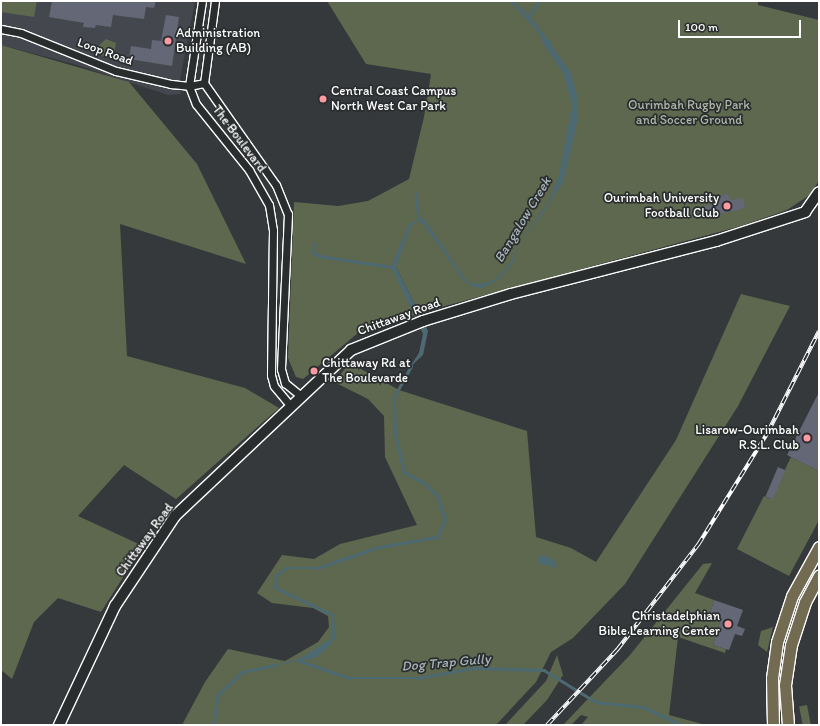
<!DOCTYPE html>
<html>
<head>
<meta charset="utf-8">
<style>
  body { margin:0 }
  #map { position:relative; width:820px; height:726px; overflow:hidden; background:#36393c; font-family:Itim,sans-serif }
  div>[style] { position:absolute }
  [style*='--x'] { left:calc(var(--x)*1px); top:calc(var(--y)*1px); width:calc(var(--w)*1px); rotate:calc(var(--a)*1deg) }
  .built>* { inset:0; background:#44474d }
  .green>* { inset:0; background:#5d684f; transform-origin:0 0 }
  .water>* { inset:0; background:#4d6972 }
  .stream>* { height:2.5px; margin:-1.25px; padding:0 1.25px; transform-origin:1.25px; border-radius:1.25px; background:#4d6972 }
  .building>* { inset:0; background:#646776; transform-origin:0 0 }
  .roads { filter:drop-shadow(1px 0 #fff) drop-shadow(-1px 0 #fff) drop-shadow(0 1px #fff) drop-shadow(0 -1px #fff) }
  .minor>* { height:7px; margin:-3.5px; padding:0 3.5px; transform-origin:3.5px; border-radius:3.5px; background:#2a2d2e }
  .secondary>* { height:10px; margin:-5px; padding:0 5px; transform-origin:5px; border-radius:5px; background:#2a2d2e }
  .primary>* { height:11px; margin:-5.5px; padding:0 5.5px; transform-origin:5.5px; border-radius:5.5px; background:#726b52 }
  .rail>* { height:4px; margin-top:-2px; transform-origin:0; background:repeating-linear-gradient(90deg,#2a2d2e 0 8px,#fff 0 16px); box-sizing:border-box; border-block:1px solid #fff }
  .dots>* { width:11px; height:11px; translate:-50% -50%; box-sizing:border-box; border:2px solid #2a2d2e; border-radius:50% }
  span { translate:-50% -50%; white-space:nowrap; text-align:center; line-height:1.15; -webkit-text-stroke:3.5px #2a2d2e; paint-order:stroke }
  .poi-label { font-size:13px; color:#fff }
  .left { translate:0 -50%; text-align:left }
  .right { translate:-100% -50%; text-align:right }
  .street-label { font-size:13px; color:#fff }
  .park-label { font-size:13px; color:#aeb4a7 }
  .water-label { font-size:14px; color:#a6b4b8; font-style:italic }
  .frame { position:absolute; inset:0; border:2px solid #fff; pointer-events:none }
  .scale { position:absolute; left:678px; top:20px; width:123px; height:18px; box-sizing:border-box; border:2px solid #fff; border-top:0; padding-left:5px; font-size:12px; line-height:14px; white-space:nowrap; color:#fff; -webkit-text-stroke:3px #2a2d2e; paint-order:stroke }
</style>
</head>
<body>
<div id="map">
  <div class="built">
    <i style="clip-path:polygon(1px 1px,195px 1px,180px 80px,181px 94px,168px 95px,74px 64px,1px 45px)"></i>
  </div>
  <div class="green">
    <i style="clip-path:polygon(1px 1px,37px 1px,34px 17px,1px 12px)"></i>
    <i style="clip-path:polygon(327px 1px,758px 1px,758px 5px,819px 20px,819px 180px,811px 194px,787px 210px,741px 226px,419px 313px,393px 261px,415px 315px,359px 332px,303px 379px,296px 377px,288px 358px,294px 202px,338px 206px,368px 201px,409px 179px,424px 117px,431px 74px,366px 64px)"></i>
    <i style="clip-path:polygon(106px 39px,116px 43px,113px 60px,101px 55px,93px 46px,97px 47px)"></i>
    <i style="clip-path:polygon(1px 45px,129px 82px,197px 164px,246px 264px,120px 224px,127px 356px,245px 388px,279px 408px,176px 499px,124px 465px,78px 516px,143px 546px,101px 612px,58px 598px,34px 622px,12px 679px,1px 670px)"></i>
    <i style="clip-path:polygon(741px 294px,790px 306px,738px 406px,625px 584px,573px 638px,551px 652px,536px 682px,496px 725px,182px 725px,205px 682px,228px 649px,285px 661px,318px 642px,329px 627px,328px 616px,313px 608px,272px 603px,257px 593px,282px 555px,314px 559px,340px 544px,417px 525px,385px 457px,384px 416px,368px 399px,334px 382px,350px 363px,399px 390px,527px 431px,536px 537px,571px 548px,596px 562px,676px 440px)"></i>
    <i style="clip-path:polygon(791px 457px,819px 471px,819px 520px,789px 576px,737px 549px,764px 496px,771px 499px)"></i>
    <i style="clip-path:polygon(712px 563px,695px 593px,714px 600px,709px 617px,720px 622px,713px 645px,726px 649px,725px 653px,678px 637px,669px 715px,706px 725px,581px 725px,588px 717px,581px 715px,571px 725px,563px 725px,630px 655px,703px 564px)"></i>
    <i style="clip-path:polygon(773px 627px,767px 652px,758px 645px,761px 631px)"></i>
    <i style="clip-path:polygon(557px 655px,563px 675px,547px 700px,523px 725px,505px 725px,546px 681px)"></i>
    <i style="left:807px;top:705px;width:20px;height:8px;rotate:79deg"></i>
  </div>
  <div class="water">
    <i style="clip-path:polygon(511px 1px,523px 7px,539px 28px,543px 38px,549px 42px,571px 73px,578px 99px,578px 119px,563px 182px,541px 216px,521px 241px,512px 264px,498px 280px,481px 288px,471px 286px,463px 280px,425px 226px,419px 221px,411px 225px,396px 267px,428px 331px,423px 355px,409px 368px,419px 353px,423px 334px,391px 267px,409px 223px,424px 219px,466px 280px,473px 284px,486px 283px,497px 278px,510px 263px,521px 241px,549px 201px,559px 176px,572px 105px,563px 73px,543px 43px,538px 29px,521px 6px)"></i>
    <i style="clip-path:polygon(543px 555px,554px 560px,557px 568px,538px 563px,537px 559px)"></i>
    <i style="clip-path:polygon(335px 636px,328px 648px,315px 658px,272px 666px,299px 659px)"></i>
  </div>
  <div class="stream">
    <i style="--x:512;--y:1;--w:55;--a:47.9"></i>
    <i style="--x:549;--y:42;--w:12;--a:66"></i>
    <i style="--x:528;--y:18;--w:20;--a:-57"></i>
    <i style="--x:416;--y:193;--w:26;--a:83"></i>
    <i style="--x:315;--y:243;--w:10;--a:96"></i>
    <i style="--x:314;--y:253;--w:6;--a:31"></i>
    <i style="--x:319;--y:256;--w:75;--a:8.5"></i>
    <i style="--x:333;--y:638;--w:23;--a:-92"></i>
    <i style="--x:332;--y:615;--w:63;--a:-154.7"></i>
    <i style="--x:275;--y:588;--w:12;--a:-85"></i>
    <i style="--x:276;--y:576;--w:13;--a:-39"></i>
    <i style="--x:286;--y:568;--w:31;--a:0"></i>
    <i style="--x:317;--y:568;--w:65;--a:-18.7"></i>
    <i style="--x:379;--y:547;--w:59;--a:-9.8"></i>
    <i style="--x:437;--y:537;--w:19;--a:-65"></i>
    <i style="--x:445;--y:520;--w:25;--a:-108"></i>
    <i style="--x:437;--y:496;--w:17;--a:-135"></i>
    <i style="--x:425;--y:484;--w:24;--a:-152"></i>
    <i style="--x:404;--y:473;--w:40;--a:-103"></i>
    <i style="--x:395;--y:434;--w:37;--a:-92"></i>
    <i style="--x:394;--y:397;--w:35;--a:-61"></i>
    <i style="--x:300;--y:661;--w:52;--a:19.1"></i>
    <i style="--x:349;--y:678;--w:69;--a:0"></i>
    <i style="--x:418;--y:678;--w:56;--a:-10.3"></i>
    <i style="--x:473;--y:668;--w:71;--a:1.6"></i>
    <i style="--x:544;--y:670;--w:61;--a:31.6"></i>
    <i style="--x:596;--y:702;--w:47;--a:6.1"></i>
    <i style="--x:643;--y:707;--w:43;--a:24.8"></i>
    <i style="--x:213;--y:725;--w:30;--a:-81"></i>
    <i style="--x:218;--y:695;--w:33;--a:-44"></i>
    <i style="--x:242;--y:672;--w:35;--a:-12"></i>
  </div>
  <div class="building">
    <i style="clip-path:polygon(52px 1px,156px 1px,154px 8px,146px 7px,144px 19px,113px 15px,111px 27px,96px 25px,95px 28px,83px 27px,84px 23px,49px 17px)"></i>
    <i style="clip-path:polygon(166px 15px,179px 17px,172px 66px,129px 59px,131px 46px,151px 49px,152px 40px,161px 41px)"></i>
    <i style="clip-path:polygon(728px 194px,730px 200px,743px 198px,745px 208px,706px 218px,703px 207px,715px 204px,713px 198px)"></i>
    <i style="clip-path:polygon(819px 392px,819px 471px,787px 455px)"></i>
    <i style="left:778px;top:467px;width:8px;height:32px;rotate:23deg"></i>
    <i style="clip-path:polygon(714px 600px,743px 610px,737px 626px,745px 629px,742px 636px,735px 634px,729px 650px,713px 645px,720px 622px,709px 617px)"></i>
  </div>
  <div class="roads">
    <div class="minor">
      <i style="--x:202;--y:1;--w:86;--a:98.7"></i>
      <i style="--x:189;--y:86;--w:19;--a:69"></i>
      <i style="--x:196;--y:104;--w:85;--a:51.2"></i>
      <i style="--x:249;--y:170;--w:40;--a:60.3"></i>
      <i style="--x:269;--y:205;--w:25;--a:81"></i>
      <i style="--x:273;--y:230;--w:145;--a:90.8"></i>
      <i style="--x:271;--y:375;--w:11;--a:75"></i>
      <i style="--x:274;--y:386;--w:26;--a:50"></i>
      <i style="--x:215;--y:1;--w:83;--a:97.6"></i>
      <i style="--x:204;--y:83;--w:125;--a:54.8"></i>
      <i style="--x:276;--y:185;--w:31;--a:68"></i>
      <i style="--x:288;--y:214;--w:155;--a:92.6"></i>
      <i style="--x:281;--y:369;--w:15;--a:74"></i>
      <i style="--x:285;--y:383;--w:21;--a:39"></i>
      <i style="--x:1;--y:29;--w:20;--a:11"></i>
      <i style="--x:21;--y:33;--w:102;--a:21.8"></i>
      <i style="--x:116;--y:71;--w:57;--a:13.3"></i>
      <i style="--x:171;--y:84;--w:18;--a:6"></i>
      <i style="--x:189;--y:86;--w:15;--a:-11"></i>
    </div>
    <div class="secondary">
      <i style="--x:59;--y:725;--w:132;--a:-64.8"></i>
      <i style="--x:115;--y:606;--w:108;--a:-56.3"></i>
      <i style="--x:175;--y:516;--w:242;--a:-43.3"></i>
      <i style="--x:351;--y:350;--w:78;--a:-21.9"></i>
      <i style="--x:423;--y:321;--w:92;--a:-17.1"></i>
      <i style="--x:511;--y:294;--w:212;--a:-14.5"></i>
      <i style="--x:716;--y:241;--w:94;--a:-18"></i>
      <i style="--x:805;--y:212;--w:24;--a:-55"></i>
    </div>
    <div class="primary">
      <i style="--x:773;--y:725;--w:47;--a:-91.2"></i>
      <i style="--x:772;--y:678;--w:36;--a:-82"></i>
      <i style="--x:777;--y:642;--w:48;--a:-71.9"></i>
      <i style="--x:792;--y:596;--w:56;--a:-61.1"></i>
      <i style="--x:788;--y:725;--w:40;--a:-94.3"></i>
      <i style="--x:785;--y:685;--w:40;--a:-81.5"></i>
      <i style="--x:791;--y:645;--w:45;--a:-72"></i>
      <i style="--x:805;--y:602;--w:30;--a:-62"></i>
    </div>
  </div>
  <div class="rail">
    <i style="--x:547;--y:725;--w:103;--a:-47"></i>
    <i style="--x:617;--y:650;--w:133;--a:-52.4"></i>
    <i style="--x:698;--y:545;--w:133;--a:-58.2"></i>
    <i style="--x:768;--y:432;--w:113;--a:-63.2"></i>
  </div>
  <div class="dots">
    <i style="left:168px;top:41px;background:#ff9aa2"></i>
    <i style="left:323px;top:99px;background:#ff9aa2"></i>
    <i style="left:727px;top:206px;background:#ff9aa2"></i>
    <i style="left:314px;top:371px;background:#ff9aa2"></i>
    <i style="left:807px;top:438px;background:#ff9aa2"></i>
    <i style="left:728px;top:624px;background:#ff9aa2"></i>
  </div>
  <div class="poi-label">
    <span class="left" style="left:176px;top:41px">Administration<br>Building (AB)</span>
    <span class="left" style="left:331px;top:99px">Central Coast Campus<br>North West Car Park</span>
    <span class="right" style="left:719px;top:206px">Ourimbah University<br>Football Club</span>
    <span class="left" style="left:322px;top:371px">Chittaway Rd at<br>The Boulevarde</span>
    <span class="right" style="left:799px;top:438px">Lisarow-Ourimbah<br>R.S.L. Club</span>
    <span class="right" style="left:720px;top:624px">Christadelphian<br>Bible Learning Center</span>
  </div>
  <div class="street-label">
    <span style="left:105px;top:52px;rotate:20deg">Loop Road</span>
    <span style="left:239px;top:139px;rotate:53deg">The Boulevard</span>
    <span style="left:399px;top:317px;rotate:-20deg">Chittaway Road</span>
    <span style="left:145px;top:540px;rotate:-54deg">Chittaway Road</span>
  </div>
  <div class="park-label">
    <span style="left:689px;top:113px">Ourimbah Rugby Park<br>and Soccer Ground</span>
  </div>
  <div class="water-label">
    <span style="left:523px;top:220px;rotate:-59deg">Bangalow Creek</span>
    <span style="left:446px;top:663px;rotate:-5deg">Dog Trap Gully</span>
  </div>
  <div class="frame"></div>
  <div class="scale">100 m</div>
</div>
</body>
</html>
